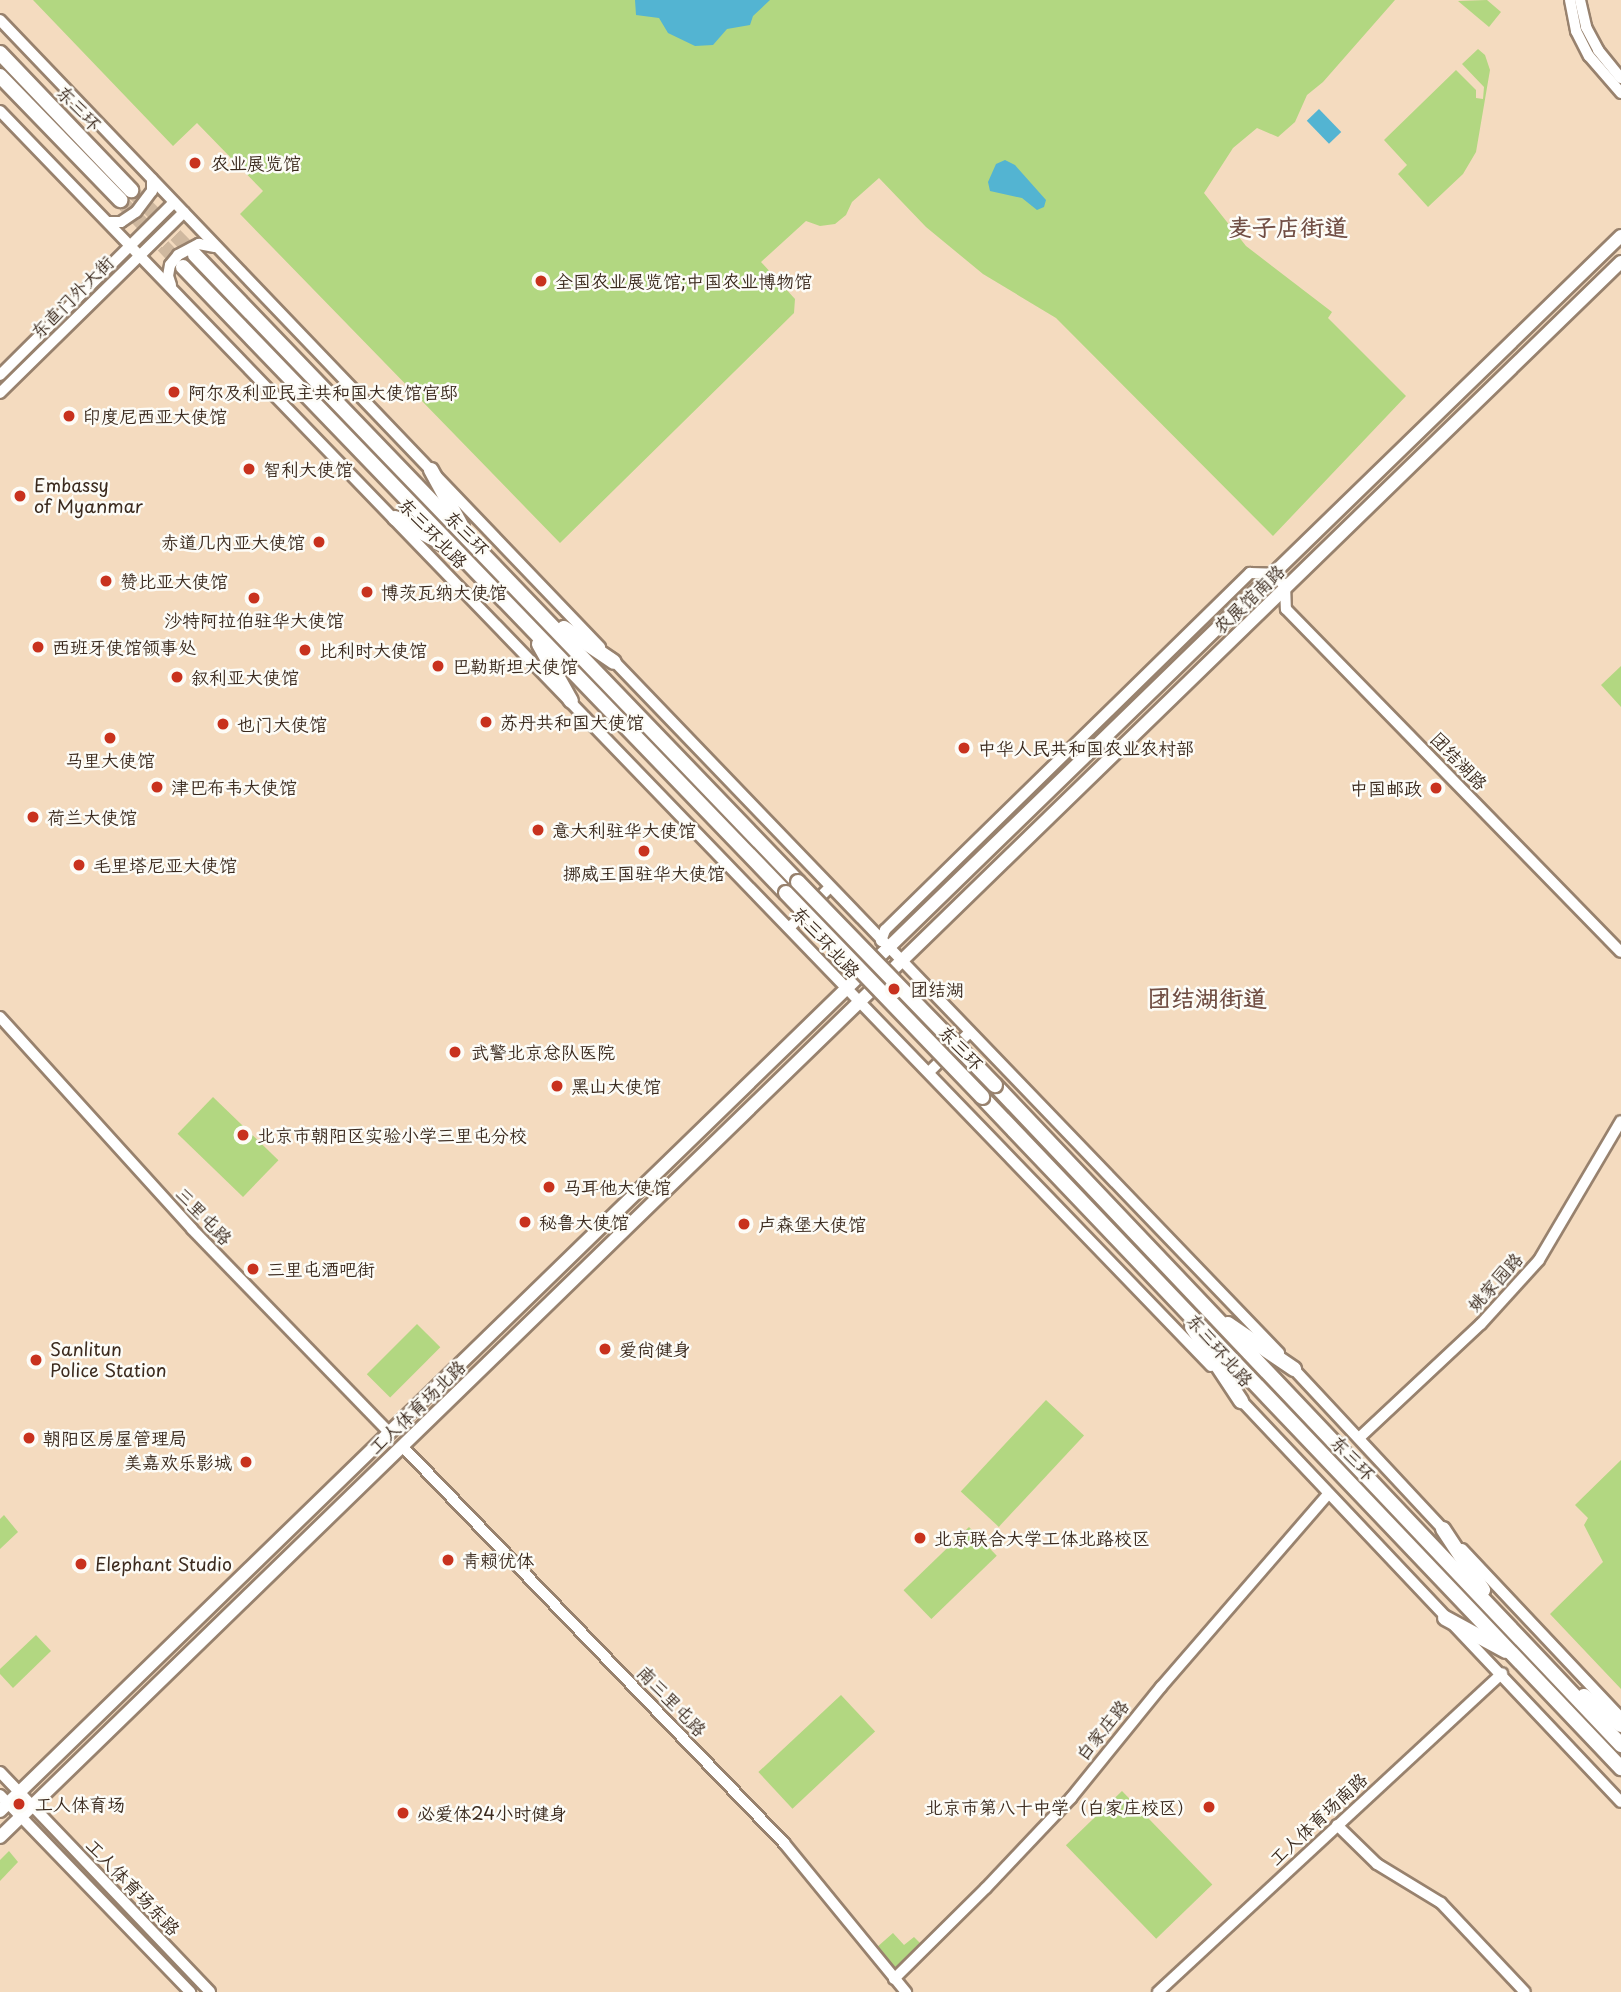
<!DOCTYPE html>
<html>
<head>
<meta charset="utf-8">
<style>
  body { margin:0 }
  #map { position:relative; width:1621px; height:1992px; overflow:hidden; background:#f4dbbf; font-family:"Playpen Sans","LXGW WenKai TC",sans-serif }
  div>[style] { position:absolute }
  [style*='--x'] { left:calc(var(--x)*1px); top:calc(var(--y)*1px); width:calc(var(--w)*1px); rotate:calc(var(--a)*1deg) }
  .green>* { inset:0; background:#b2d781; transform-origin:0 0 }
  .water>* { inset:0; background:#53b4d2; transform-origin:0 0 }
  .highway-tunnel>* { height:14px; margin-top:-7px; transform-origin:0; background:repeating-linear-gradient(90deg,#cfb89f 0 14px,transparent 0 21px) }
  .roads { filter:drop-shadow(2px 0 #98826e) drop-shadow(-2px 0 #98826e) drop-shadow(0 2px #98826e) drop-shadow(0 -2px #98826e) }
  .secondary>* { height:10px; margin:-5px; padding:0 5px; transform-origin:5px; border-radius:5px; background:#fff }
  .primary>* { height:12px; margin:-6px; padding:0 6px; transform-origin:6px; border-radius:6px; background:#fff }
  .highway>* { height:14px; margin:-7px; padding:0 7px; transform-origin:7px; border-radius:7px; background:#fff }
  .bridges { filter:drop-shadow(2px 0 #98826e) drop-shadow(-2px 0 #98826e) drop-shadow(0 2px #98826e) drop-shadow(0 -2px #98826e) }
  .highway-bridge>* { height:14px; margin:-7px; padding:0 7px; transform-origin:7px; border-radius:7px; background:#fff }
  .dots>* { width:19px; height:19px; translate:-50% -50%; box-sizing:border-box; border:4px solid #fdfcf7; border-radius:50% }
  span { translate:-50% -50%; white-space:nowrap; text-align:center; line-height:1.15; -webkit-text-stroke:5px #fdfcf7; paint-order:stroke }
  .street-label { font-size:18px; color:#3b2a1e }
  .poi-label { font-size:18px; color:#3b2a1e }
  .left { translate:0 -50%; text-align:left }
  .right { translate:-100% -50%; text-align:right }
  .district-label { font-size:24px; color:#714e44; font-weight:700 }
</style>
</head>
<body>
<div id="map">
  <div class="green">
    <i style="clip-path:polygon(33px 0,1395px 0,1323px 82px,1307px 95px,1295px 122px,1278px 137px,1257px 128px,1233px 148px,1204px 193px,1246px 246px,1332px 312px,1328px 318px,1406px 396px,1273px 536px,1056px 318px,983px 274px,926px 227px,879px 178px,852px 202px,846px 215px,835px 224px,820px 226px,806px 221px,761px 262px,795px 299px,794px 313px,560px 543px,240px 214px,263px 191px,197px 123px,173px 146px)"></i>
    <i style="clip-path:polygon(1487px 0,1501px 12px,1489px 27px,1458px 1px)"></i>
    <i style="clip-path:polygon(1478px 49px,1485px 55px,1490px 70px,1476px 152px,1463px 174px,1428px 207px,1398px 174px,1407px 165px,1384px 140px,1456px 70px,1476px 90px,1476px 98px,1483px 99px,1484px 87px,1462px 64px)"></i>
    <i style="clip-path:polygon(1621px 666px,1621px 707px,1601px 685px)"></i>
    <i style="left:213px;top:1097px;width:91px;height:51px;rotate:44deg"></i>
    <i style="left:417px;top:1324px;width:33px;height:71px;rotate:45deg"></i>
    <i style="left:1046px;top:1400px;width:52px;height:125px;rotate:43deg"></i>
    <i style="clip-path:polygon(1621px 1460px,1621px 1689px,1550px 1614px,1603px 1562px,1584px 1525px,1588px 1518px,1575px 1505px)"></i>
    <i style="clip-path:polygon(4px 1515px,18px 1532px,0 1549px,0 1519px)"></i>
    <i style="left:969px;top:1527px;width:40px;height:91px;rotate:46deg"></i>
    <i style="clip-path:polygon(36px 1635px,51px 1651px,13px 1688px,0 1674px,0 1669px)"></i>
    <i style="left:841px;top:1695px;width:50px;height:113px;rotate:47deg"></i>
    <i style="left:1122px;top:1791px;width:130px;height:78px;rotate:46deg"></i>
    <i style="clip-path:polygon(9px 1851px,18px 1862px,0 1881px,0 1860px)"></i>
    <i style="clip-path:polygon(893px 1933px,904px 1945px,914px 1937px,922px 1945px,894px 1972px,876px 1948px)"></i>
  </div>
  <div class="water">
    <i style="clip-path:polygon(635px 0,770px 0,753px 16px,750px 25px,727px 29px,713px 45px,695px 46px,668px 33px,659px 18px,636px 15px)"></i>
    <i style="left:1319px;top:109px;width:32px;height:17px;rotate:46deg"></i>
    <i style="clip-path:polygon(1005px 160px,1015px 165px,1046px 200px,1044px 207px,1037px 210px,1022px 198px,990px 191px,988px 182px,996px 164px)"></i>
  </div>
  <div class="highway-tunnel">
    <i style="--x:131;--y:190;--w:91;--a:45.4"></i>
    <i style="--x:120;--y:200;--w:92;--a:46.8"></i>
  </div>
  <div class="roads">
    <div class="secondary">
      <i style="--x:1570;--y:0;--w:32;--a:79"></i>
      <i style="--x:1576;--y:31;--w:28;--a:63"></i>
      <i style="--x:1589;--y:56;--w:49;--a:49.1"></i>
      <i style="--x:1580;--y:0;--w:28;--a:77"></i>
      <i style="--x:1586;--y:27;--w:26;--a:62"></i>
      <i style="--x:1598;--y:50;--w:36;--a:51"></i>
      <i style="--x:0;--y:20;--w:868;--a:46.26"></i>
      <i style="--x:0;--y:111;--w:1744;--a:46.02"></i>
      <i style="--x:108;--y:222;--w:13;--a:0"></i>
      <i style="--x:121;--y:222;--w:18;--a:-34"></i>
      <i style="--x:136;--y:212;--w:26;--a:-53"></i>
      <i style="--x:152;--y:191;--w:12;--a:-90"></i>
      <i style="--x:171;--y:285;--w:9;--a:-108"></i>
      <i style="--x:168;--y:276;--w:11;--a:-80"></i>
      <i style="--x:170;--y:265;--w:13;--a:-51"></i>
      <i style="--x:178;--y:255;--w:24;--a:-28"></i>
      <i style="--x:199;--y:244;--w:16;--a:11"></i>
      <i style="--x:0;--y:375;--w:245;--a:-44.8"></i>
      <i style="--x:0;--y:393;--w:258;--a:-44.5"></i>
      <i style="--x:1285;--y:584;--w:25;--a:88"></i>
      <i style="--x:1286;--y:609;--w:479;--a:45.7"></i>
      <i style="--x:611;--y:658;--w:964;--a:46.13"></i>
      <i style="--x:789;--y:928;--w:58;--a:-45"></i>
      <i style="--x:881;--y:941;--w:12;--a:-70"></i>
      <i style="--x:885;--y:930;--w:511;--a:-44.37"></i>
      <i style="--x:1250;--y:573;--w:24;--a:2"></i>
      <i style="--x:1274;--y:574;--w:18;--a:49"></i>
      <i style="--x:0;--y:1017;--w:286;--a:47.8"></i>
      <i style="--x:192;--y:1229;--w:284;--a:45.9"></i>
      <i style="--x:929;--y:1072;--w:57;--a:-44.3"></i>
      <i style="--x:1290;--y:1365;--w:229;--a:47"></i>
      <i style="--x:1238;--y:1397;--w:557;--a:46.6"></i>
      <i style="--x:1359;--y:1438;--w:167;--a:-43.1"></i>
      <i style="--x:1481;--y:1324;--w:86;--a:-47.8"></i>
      <i style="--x:1539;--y:1260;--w:161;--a:-59.5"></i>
      <i style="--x:402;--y:1446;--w:551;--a:46.1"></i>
      <i style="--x:784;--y:1843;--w:193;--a:50.7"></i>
      <i style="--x:1462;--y:1549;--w:232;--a:46.7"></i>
      <i style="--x:0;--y:1772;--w:304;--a:46.3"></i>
      <i style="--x:0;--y:1795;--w:274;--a:46"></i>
      <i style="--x:1337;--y:1825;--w:56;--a:44.3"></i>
      <i style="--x:1377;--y:1864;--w:75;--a:31.4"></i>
      <i style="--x:1441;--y:1903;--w:122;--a:46.7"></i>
      <i style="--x:894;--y:1979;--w:129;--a:-44.7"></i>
      <i style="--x:986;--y:1888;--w:124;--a:-46.6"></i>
      <i style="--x:1071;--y:1798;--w:143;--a:-51"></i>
      <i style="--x:1161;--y:1687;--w:255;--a:-49.1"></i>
      <i style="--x:1158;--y:1992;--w:469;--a:-42.8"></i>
    </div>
    <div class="primary">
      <i style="--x:0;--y:1811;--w:2260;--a:-44.18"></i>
      <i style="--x:0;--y:1837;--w:2260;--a:-44.18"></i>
    </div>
    <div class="highway">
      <i style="--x:0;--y:53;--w:190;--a:46.3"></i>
      <i style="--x:0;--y:76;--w:173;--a:45.9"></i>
      <i style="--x:195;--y:255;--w:870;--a:46.12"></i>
      <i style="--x:183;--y:267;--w:869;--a:46.07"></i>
      <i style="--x:431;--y:470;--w:65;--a:61.5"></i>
      <i style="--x:395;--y:518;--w:61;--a:28.2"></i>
      <i style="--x:564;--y:628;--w:60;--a:34.2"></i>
      <i style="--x:539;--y:644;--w:65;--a:60.7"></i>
      <i style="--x:995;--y:1085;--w:910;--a:46.51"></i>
      <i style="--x:982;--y:1097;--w:927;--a:46.4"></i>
      <i style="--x:1228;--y:1324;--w:80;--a:34.3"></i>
      <i style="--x:1192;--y:1327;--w:89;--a:56.5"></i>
      <i style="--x:1443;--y:1529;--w:73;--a:56.7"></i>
      <i style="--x:1445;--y:1618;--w:69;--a:28.4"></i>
      <i style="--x:1584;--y:1696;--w:47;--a:38.1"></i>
    </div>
  </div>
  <div class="bridges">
    <div class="highway-bridge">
      <i style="--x:798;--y:882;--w:283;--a:45.9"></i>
      <i style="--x:786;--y:893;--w:283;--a:46.1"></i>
    </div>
  </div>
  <div class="dots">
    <i style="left:195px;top:163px;background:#c8321e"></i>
    <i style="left:541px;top:281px;background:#c8321e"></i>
    <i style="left:174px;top:392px;background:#c8321e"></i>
    <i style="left:69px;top:416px;background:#c8321e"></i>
    <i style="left:249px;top:469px;background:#c8321e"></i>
    <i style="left:20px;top:496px;background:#c8321e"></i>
    <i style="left:319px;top:542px;background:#c8321e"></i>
    <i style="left:106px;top:581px;background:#c8321e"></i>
    <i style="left:367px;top:592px;background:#c8321e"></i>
    <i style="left:254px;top:598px;background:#c8321e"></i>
    <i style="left:38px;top:647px;background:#c8321e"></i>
    <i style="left:305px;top:650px;background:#c8321e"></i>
    <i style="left:438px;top:666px;background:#c8321e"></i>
    <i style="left:177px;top:677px;background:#c8321e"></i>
    <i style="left:486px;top:722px;background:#c8321e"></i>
    <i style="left:223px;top:724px;background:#c8321e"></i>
    <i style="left:110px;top:738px;background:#c8321e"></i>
    <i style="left:964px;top:748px;background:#c8321e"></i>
    <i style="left:157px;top:787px;background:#c8321e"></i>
    <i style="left:1436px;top:788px;background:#c8321e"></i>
    <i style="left:33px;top:817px;background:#c8321e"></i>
    <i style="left:538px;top:830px;background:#c8321e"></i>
    <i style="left:644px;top:851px;background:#c8321e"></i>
    <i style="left:79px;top:865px;background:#c8321e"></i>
    <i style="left:894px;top:989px;background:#c8321e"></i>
    <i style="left:455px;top:1052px;background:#c8321e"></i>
    <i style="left:557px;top:1086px;background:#c8321e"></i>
    <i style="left:243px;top:1135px;background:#c8321e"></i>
    <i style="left:549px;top:1187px;background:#c8321e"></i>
    <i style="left:525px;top:1222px;background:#c8321e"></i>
    <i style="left:744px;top:1224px;background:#c8321e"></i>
    <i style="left:253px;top:1269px;background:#c8321e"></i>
    <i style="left:605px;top:1349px;background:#c8321e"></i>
    <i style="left:36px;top:1360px;background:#c8321e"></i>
    <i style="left:29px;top:1438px;background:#c8321e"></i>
    <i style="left:246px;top:1462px;background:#c8321e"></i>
    <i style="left:920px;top:1538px;background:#c8321e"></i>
    <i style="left:448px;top:1560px;background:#c8321e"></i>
    <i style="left:81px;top:1564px;background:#c8321e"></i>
    <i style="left:19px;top:1804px;background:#c8321e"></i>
    <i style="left:1209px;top:1807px;background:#c8321e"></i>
    <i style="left:403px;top:1813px;background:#c8321e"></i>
  </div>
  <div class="street-label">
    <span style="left:79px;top:108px;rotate:46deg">东三环</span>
    <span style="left:72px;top:297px;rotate:-45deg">东直门外大街</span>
    <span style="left:433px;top:533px;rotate:46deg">东三环北路</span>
    <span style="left:467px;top:533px;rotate:46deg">东三环</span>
    <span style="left:1249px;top:599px;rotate:-44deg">农展馆南路</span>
    <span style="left:1459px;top:761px;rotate:46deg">团结湖路</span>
    <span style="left:826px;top:942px;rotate:47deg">东三环北路</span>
    <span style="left:961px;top:1048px;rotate:46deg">东三环</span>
    <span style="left:204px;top:1216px;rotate:46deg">三里屯路</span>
    <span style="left:1495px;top:1282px;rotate:-48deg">姚家园路</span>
    <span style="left:1220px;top:1350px;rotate:49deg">东三环北路</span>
    <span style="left:417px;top:1407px;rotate:-44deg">工人体育场北路</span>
    <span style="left:1353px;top:1458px;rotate:46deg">东三环</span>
    <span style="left:672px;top:1701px;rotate:46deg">南三里屯路</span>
    <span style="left:1102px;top:1730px;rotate:-51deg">白家庄路</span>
    <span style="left:1318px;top:1819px;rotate:-43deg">工人体育场南路</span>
    <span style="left:133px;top:1887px;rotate:46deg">工人体育场东路</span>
  </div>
  <div class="poi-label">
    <span class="left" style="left:211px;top:163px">农业展览馆</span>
    <span class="left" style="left:555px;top:281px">全国农业展览馆;中国农业博物馆</span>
    <span class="left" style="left:188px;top:392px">阿尔及利亚民主共和国大使馆官邸</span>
    <span class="left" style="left:83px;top:416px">印度尼西亚大使馆</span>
    <span class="left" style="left:263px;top:469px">智利大使馆</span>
    <span class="left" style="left:34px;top:496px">Embassy<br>of Myanmar</span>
    <span class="right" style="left:305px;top:542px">赤道几内亚大使馆</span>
    <span class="left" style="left:120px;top:581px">赞比亚大使馆</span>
    <span class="left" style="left:381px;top:592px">博茨瓦纳大使馆</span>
    <span style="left:254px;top:620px">沙特阿拉伯驻华大使馆</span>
    <span class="left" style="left:52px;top:647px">西班牙使馆领事处</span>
    <span class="left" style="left:319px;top:650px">比利时大使馆</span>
    <span class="left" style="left:452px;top:666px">巴勒斯坦大使馆</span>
    <span class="left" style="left:191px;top:677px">叙利亚大使馆</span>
    <span class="left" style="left:500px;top:722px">苏丹共和国大使馆</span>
    <span class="left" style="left:237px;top:724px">也门大使馆</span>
    <span class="left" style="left:978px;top:748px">中华人民共和国农业农村部</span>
    <span style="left:110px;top:760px">马里大使馆</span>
    <span class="left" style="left:171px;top:787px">津巴布韦大使馆</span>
    <span class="right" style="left:1422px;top:788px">中国邮政</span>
    <span class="left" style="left:47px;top:817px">荷兰大使馆</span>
    <span class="left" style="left:552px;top:830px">意大利驻华大使馆</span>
    <span class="left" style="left:93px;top:865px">毛里塔尼亚大使馆</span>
    <span style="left:644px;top:873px">挪威王国驻华大使馆</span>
    <span class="left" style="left:910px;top:989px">团结湖</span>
    <span class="left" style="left:471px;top:1052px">武警北京总队医院</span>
    <span class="left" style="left:571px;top:1086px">黑山大使馆</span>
    <span class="left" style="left:257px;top:1135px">北京市朝阳区实验小学三里屯分校</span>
    <span class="left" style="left:563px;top:1187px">马耳他大使馆</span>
    <span class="left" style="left:539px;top:1222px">秘鲁大使馆</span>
    <span class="left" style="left:758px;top:1224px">卢森堡大使馆</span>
    <span class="left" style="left:267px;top:1269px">三里屯酒吧街</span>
    <span class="left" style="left:619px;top:1349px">爱尚健身</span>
    <span class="left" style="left:50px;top:1360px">Sanlitun<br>Police Station</span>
    <span class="left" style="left:43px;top:1438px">朝阳区房屋管理局</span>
    <span class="right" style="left:232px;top:1462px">美嘉欢乐影城</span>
    <span class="left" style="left:934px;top:1538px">北京联合大学工体北路校区</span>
    <span class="left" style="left:462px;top:1560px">青赖优体</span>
    <span class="left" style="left:95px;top:1564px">Elephant Studio</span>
    <span class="left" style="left:35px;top:1804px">工人体育场</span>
    <span class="right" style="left:1195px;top:1807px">北京市第八十中学（白家庄校区）</span>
    <span class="left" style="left:417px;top:1813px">必爱体24小时健身</span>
  </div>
  <div class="district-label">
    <span style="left:1288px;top:227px">麦子店街道</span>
    <span style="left:1207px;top:998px">团结湖街道</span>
  </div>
</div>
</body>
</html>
